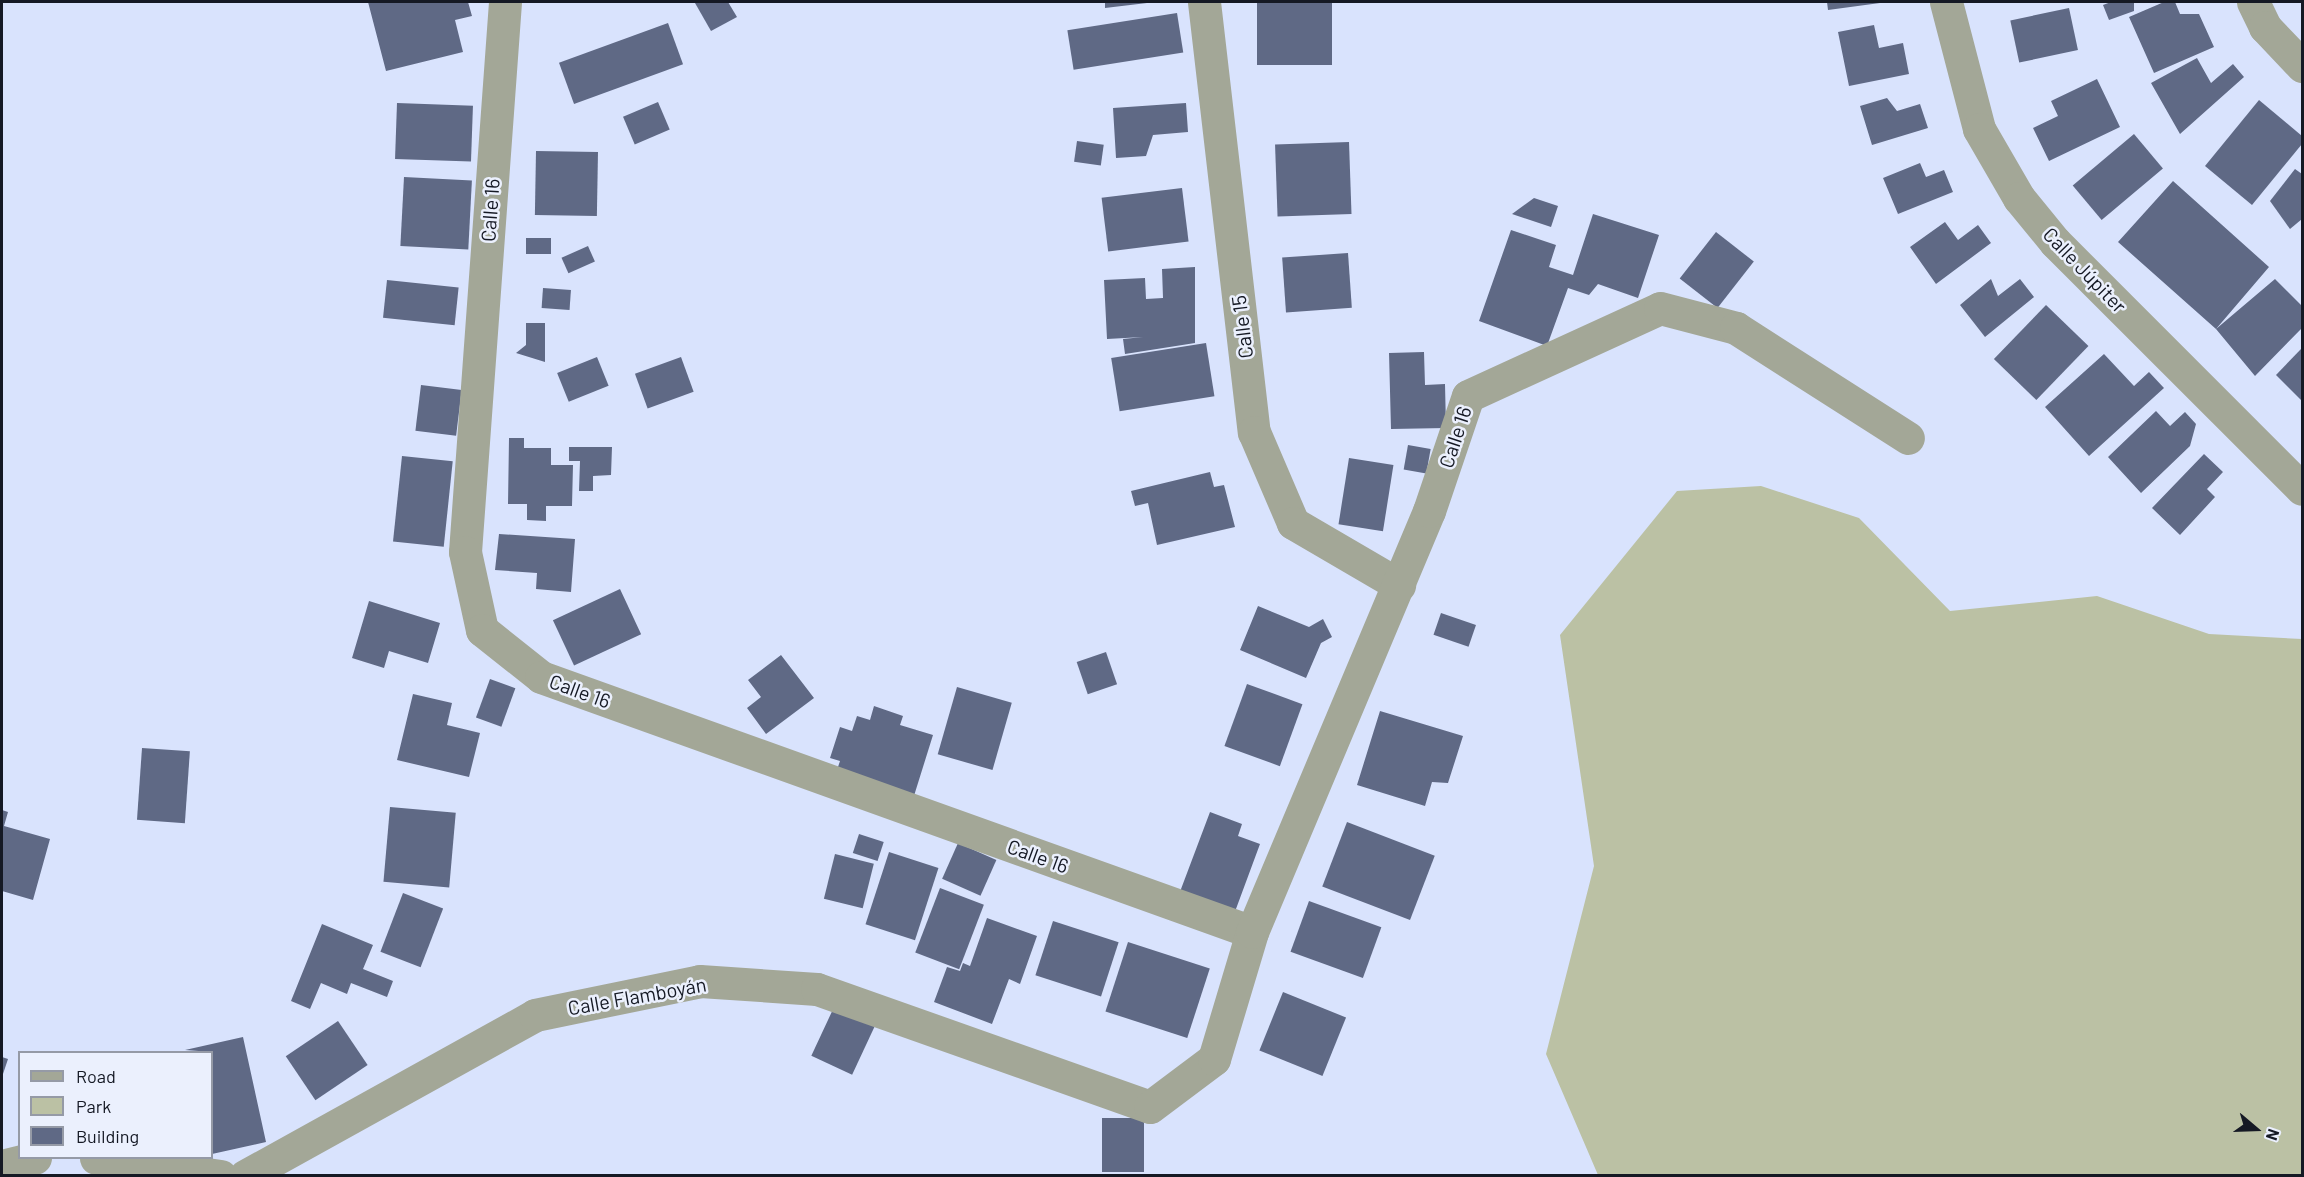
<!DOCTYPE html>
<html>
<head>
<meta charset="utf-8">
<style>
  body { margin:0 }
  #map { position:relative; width:2304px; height:1177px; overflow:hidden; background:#d9e3fd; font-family:Barlow,sans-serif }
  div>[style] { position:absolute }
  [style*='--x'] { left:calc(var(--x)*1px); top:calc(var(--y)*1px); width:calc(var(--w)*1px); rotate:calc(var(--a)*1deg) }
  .green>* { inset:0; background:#bbc1a4 }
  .building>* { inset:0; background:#5f6985; transform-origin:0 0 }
  .minor>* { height:33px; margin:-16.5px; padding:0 16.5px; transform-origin:16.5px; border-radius:16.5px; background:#a3a797 }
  span { translate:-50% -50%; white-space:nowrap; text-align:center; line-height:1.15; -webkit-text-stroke:5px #ebf0fd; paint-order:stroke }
  .street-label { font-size:20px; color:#151924 }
  .frame { position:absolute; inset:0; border:3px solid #151924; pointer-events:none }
  .legend { position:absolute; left:18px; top:1051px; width:195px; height:108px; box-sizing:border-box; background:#ebf0fd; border:2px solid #959aa6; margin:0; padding:8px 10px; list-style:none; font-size:18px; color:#151924 }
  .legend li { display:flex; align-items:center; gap:12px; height:30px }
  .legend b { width:30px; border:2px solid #959aa6 }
  .north { position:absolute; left:2226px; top:1099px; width:60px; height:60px; -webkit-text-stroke:4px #ebf0fd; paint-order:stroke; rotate:109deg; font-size:16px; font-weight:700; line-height:24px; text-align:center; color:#151924 }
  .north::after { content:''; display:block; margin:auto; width:21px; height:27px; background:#151924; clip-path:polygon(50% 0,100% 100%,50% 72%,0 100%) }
</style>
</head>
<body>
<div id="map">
  <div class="green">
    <i style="clip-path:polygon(1761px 486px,1859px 518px,1950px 611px,2097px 596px,2209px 634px,2302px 639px,2302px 1175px,1598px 1175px,1546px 1054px,1594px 866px,1560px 635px,1677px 491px)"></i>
  </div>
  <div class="building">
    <i style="clip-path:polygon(368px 2px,468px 2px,472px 16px,455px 20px,463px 52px,386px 71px)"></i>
    <i style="clip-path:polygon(728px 2px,737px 17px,711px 31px,695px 3px)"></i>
    <i style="clip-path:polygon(1105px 2px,1147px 2px,1147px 3px,1105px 8px)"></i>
    <i style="left:1257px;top:2px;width:75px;height:63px"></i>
    <i style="clip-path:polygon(1827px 2px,1880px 2px,1880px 3px,1828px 10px)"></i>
    <i style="clip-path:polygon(2111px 2px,2134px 2px,2134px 11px,2109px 20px,2103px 5px)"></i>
    <i style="clip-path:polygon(2164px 2px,2175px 2px,2180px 14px,2199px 14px,2214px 47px,2154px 73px,2129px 17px)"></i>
    <i style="left:2069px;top:8px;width:43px;height:60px;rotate:78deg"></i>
    <i style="left:1177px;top:13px;width:40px;height:111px;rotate:81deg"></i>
    <i style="left:668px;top:23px;width:44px;height:116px;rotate:70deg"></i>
    <i style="clip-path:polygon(1874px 25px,1879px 48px,1903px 43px,1909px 74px,1849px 86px,1838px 32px)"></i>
    <i style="clip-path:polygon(2197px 58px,2211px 83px,2233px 64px,2244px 77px,2180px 134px,2151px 83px)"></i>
    <i style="clip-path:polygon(2097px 79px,2120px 127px,2049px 161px,2033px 128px,2058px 116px,2051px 101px)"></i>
    <i style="clip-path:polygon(1887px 98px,1897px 111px,1920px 104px,1928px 128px,1872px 145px,1860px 106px)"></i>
    <i style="clip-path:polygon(2259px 100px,2302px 136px,2302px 144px,2252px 205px,2205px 166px)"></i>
    <i style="left:658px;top:102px;width:30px;height:38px;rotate:67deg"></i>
    <i style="left:397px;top:103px;width:76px;height:56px;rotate:2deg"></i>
    <i style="clip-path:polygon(1186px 103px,1188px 132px,1153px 135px,1146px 156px,1116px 158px,1113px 108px)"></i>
    <i style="left:2134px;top:134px;width:45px;height:80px;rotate:50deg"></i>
    <i style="left:1077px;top:141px;width:27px;height:21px;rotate:8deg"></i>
    <i style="left:1349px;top:142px;width:72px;height:74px;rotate:88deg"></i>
    <i style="left:536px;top:151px;width:62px;height:64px;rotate:1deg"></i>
    <i style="clip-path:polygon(1920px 163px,1926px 177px,1944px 170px,1953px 192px,1898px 214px,1883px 178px)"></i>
    <i style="clip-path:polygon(2295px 169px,2302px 174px,2302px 219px,2290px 229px,2270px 201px)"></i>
    <i style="left:404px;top:177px;width:68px;height:69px;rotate:3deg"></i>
    <i style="clip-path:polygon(2173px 181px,2269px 267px,2216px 329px,2275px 279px,2302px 306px,2302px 328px,2255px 376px,2216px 329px,2118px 242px)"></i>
    <i style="left:1182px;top:188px;width:54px;height:81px;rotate:83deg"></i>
    <i style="clip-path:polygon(1534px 198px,1558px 206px,1551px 227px,1512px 214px)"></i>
    <i style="clip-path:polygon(1593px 214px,1659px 235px,1638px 298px,1598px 284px,1589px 295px,1568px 288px,1547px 346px,1479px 321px,1511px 230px,1556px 245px,1549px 267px,1573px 275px)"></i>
    <i style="clip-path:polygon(1945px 222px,1958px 240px,1978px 225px,1991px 243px,1936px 284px,1910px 247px)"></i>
    <i style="left:1716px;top:232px;width:48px;height:59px;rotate:38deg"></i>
    <i style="left:551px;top:238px;width:16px;height:25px;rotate:90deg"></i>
    <i style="left:588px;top:246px;width:17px;height:29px;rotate:66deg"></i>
    <i style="left:1348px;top:253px;width:55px;height:66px;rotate:86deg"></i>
    <i style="clip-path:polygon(1195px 267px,1195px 343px,1125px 354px,1123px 339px,1143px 337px,1107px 339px,1104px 280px,1145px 278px,1146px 299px,1163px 298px,1162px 269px)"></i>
    <i style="clip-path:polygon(1991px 279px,1998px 296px,2020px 279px,2034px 297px,1985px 337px,1960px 305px)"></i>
    <i style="left:387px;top:280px;width:72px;height:38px;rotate:6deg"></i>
    <i style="left:543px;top:288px;width:28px;height:20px;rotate:4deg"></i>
    <i style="left:2046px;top:305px;width:59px;height:75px;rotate:44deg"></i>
    <i style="clip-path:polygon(526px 323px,545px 323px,545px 362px,516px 353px,526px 345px)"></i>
    <i style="left:1206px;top:343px;width:54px;height:96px;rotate:81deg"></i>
    <i style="clip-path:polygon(2302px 348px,2302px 401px,2276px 375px)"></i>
    <i style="clip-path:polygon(1424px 352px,1425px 385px,1445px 384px,1446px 428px,1391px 429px,1389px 353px)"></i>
    <i style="clip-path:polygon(2104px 354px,2134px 386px,2149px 372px,2164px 388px,2089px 456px,2045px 407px)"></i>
    <i style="left:597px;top:357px;width:31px;height:43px;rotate:68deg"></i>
    <i style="left:681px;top:357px;width:37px;height:49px;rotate:70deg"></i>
    <i style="left:421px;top:385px;width:41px;height:46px;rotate:7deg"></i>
    <i style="clip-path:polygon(2156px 411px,2170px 426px,2185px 412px,2196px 424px,2190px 446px,2141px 493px,2108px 457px)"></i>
    <i style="clip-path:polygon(509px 438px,524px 438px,524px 448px,551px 448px,551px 465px,573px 465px,572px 506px,546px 506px,546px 521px,527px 520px,527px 504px,508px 504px)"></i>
    <i style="left:1408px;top:445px;width:23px;height:25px;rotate:10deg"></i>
    <i style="clip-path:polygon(569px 447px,612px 447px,611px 475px,593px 476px,593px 491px,579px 491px,580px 461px,569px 461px)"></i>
    <i style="clip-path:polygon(2204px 454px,2223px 472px,2207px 489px,2215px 497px,2180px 535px,2152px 508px)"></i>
    <i style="left:402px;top:456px;width:51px;height:86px;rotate:6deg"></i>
    <i style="left:1349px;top:458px;width:45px;height:67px;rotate:9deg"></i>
    <i style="clip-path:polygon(1210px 472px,1214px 487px,1224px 485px,1235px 527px,1157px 545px,1148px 503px,1135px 506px,1131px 491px)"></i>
    <i style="clip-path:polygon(499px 534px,575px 539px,571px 592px,536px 589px,537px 573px,495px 570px)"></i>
    <i style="left:620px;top:589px;width:50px;height:74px;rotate:65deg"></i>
    <i style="clip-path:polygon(369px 601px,440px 623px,428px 663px,389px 651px,384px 668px,352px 658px)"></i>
    <i style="clip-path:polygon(1258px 606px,1309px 627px,1323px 619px,1332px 637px,1321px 643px,1306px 678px,1240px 650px)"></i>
    <i style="left:1441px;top:613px;width:37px;height:23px;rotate:19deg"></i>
    <i style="left:1106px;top:652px;width:34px;height:31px;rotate:71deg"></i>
    <i style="clip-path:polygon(781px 655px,814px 698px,766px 734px,747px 708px,761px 697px,748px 680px)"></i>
    <i style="left:490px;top:679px;width:27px;height:41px;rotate:20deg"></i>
    <i style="left:1247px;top:684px;width:59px;height:66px;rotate:20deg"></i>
    <i style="left:957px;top:687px;width:57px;height:70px;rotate:16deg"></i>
    <i style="clip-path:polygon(413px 694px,452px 703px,447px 725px,480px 733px,469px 777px,397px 760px)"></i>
    <i style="clip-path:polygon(874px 706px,903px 716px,900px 725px,933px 735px,913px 799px,836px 773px,840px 761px,830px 758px,840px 727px,852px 731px,857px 716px,870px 720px)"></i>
    <i style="clip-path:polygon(1380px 711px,1463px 736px,1448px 783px,1432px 782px,1425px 806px,1357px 785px)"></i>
    <i style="left:142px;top:748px;width:48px;height:72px;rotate:4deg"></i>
    <i style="left:390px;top:807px;width:66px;height:75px;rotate:5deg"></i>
    <i style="clip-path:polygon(2px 810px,8px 812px,4px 826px,50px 839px,33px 900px,2px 891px)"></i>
    <i style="clip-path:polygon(1210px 812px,1242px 824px,1238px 836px,1260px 844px,1233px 917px,1178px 897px)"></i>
    <i style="left:1347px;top:822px;width:94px;height:69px;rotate:21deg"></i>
    <i style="left:859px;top:834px;width:26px;height:20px;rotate:18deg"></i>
    <i style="left:958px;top:843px;width:42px;height:39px;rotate:24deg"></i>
    <i style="left:889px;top:852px;width:52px;height:76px;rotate:18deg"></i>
    <i style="left:835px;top:854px;width:40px;height:46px;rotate:14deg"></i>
    <i style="left:940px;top:888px;width:47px;height:69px;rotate:21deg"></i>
    <i style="left:403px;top:893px;width:43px;height:63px;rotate:21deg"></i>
    <i style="left:1309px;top:901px;width:77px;height:54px;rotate:20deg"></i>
    <i style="clip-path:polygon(987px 918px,1037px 936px,1020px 984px,1009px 979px,992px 1024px,934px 1002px,947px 967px,960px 971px,963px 963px,970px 966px)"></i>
    <i style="left:1053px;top:921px;width:69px;height:57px;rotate:18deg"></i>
    <i style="clip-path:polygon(322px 924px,373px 945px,363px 969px,393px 981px,387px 997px,351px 983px,347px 994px,321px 983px,310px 1009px,291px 1001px)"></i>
    <i style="left:1128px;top:942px;width:86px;height:73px;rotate:18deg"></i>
    <i style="left:1283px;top:992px;width:68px;height:63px;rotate:22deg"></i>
    <i style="left:835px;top:1005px;width:45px;height:56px;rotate:25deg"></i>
    <i style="left:338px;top:1021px;width:53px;height:63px;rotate:56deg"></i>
    <i style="clip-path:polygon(243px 1037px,266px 1142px,212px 1154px,212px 1052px,185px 1050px)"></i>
    <i style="clip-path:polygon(2px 1057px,8px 1059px,2px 1077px)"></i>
    <i style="left:1102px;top:1118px;width:42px;height:54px"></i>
  </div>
  <div class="minor">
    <i style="--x:505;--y:2;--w:551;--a:94.16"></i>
    <i style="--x:465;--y:552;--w:80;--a:77.7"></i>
    <i style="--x:482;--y:630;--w:75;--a:38.5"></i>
    <i style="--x:541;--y:677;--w:755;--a:19.73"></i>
    <i style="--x:1204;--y:2;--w:433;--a:83.4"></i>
    <i style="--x:1254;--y:432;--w:99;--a:66.8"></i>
    <i style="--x:1293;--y:523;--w:123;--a:30.3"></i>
    <i style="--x:1946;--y:2;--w:131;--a:75.4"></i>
    <i style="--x:1979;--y:129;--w:80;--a:59.9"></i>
    <i style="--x:2019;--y:198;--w:57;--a:50.7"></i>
    <i style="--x:2055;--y:242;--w:349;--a:45"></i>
    <i style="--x:2253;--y:2;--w:28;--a:64"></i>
    <i style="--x:2265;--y:27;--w:54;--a:46.5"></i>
    <i style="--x:96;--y:1158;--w:126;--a:8.2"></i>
    <i style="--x:2;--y:1166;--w:34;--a:-14"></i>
    <i style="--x:245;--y:1176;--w:332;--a:-29"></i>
    <i style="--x:535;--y:1015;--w:168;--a:-11.6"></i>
    <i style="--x:700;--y:981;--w:117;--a:3.9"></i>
    <i style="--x:817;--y:989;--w:353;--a:19.5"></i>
    <i style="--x:1150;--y:1107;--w:80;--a:-36.9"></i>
    <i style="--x:1214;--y:1059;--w:133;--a:-73.3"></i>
    <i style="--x:1252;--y:932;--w:457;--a:-67.2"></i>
    <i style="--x:1429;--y:511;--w:121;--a:-71.3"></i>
    <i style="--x:1468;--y:396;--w:211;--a:-24.6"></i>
    <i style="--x:1660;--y:308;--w:79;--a:14.7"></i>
    <i style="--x:1736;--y:328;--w:204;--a:32.6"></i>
  </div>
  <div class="street-label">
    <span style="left:490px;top:210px;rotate:-86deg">Calle 16</span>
    <span style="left:2085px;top:270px;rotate:46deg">Calle Júpiter</span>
    <span style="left:1242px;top:327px;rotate:-97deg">Calle 15</span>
    <span style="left:1455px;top:437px;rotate:-72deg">Calle 16</span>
    <span style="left:580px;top:691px;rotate:20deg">Calle 16</span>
    <span style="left:1038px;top:856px;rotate:20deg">Calle 16</span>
    <span style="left:637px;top:996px;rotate:-10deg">Calle Flamboyán</span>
  </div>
  <div class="frame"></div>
  <ul class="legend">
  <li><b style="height:8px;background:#a3a797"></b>Road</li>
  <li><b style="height:16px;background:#bbc1a4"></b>Park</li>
  <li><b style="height:16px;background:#5f6985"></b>Building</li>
  </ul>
  <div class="north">N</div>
</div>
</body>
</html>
